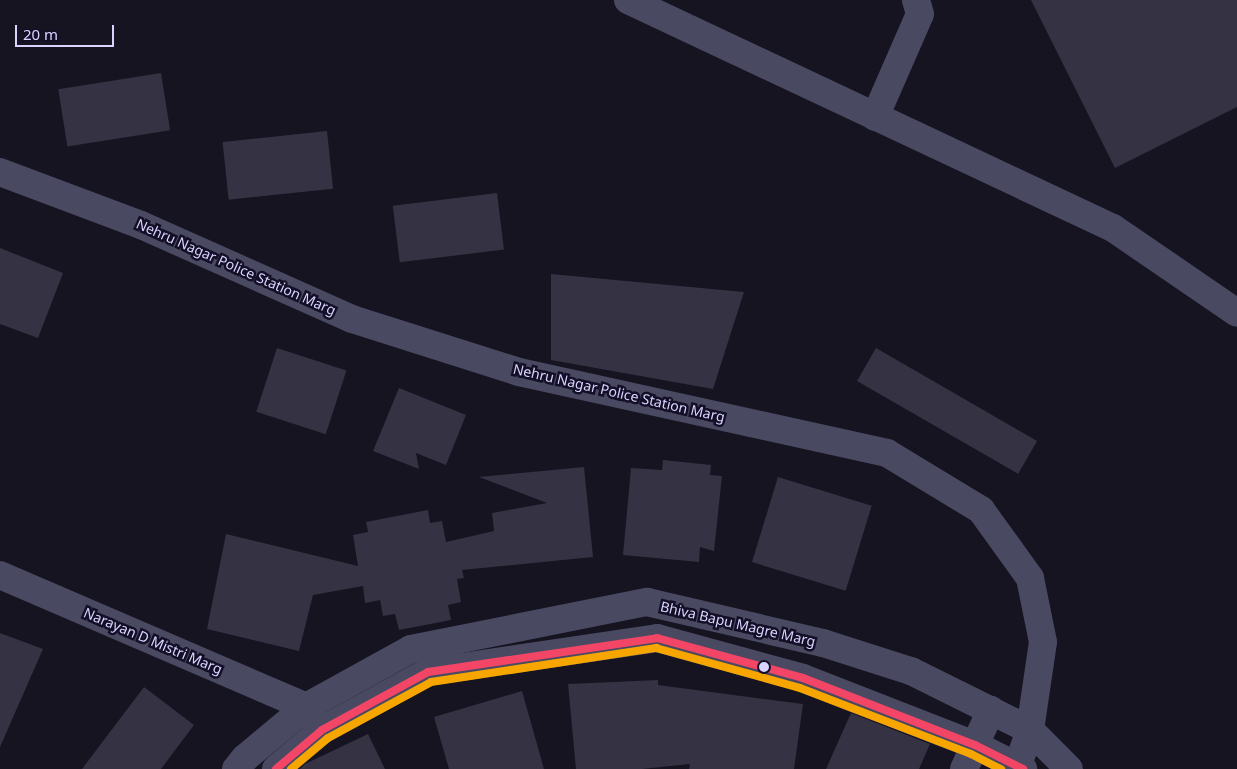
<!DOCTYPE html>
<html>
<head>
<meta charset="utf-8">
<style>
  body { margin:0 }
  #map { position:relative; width:1237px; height:769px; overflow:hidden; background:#161421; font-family:"Noto Sans",sans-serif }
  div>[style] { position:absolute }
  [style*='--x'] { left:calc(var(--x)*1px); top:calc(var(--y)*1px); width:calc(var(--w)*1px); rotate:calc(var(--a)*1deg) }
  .building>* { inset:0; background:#343243; transform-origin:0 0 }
  .minor>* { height:28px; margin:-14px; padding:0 14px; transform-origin:14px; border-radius:14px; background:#4a4962 }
  .tertiary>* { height:28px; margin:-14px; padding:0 14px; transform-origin:14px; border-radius:14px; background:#4a4962 }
  .bus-1>* { height:8px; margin:-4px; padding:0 4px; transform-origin:4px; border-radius:4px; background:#f34667 }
  .bus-2>* { height:8px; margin:-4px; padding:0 4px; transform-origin:4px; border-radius:4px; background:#f7a600 }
  .dots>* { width:14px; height:14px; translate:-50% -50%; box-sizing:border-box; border:2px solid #130f26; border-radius:50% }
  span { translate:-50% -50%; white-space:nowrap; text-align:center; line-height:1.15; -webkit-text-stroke:5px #130f26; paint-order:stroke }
  .street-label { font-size:14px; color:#d9d4ff }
  .scale { position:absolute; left:15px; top:25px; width:99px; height:22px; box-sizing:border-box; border:2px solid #d9d4ff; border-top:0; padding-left:6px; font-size:15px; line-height:18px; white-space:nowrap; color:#d9d4ff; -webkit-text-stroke:4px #130f26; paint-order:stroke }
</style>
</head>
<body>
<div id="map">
  <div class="building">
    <i style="clip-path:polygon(1031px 0,1237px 0,1237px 107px,1115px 168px)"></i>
    <i style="left:161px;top:73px;width:58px;height:104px;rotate:81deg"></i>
    <i style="left:327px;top:131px;width:58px;height:105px;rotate:84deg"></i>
    <i style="left:497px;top:193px;width:57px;height:105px;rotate:83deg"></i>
    <i style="clip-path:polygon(0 248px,63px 273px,38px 338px,0 324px)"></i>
    <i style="clip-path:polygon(551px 274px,744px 292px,713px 389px,551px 360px)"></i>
    <i style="left:277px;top:348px;width:73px;height:67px;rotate:18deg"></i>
    <i style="left:876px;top:348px;width:186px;height:38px;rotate:30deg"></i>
    <i style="clip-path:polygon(399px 388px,466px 415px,446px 465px,416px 453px,419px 469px,373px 451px)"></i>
    <i style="clip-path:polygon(663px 460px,711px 465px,710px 475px,722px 476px,714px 551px,700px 547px,699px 562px,623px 555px,631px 468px,662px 470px)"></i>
    <i style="clip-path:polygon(584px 467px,593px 557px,462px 570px,464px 578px,457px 579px,461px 602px,448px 605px,451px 620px,399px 630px,395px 614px,383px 616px,380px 600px,365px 603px,363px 586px,313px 595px,299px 651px,207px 629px,226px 534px,358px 566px,353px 535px,368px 532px,366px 522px,428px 510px,430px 523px,442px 521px,446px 542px,494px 531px,492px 513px,547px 503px,479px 477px)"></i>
    <i style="left:778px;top:477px;width:98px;height:89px;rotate:17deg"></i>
    <i style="clip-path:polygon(0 633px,43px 649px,0 747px)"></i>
    <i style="clip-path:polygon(658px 680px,658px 685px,803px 704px,794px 769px,689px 769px,690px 764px,642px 769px,576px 769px,568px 684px)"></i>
    <i style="clip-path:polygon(144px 687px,194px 725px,161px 769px,82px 769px)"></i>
    <i style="clip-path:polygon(522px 691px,544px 769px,449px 769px,434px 717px)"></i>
    <i style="clip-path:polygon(851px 713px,930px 744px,919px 769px,826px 769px)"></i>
    <i style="clip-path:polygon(368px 734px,385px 769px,300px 769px,305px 764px)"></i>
  </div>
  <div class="minor">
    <i style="--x:628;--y:0;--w:536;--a:25.18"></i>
    <i style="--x:1113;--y:228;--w:150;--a:34.4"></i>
    <i style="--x:875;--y:117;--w:112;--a:-66.4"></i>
    <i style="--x:920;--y:14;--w:15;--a:-106"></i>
    <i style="--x:0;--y:172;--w:151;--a:20.6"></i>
    <i style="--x:141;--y:225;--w:231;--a:24"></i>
    <i style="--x:352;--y:319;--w:175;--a:17.6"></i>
    <i style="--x:519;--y:372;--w:377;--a:12.4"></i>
    <i style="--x:887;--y:453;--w:110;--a:31.2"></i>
    <i style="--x:981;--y:510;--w:84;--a:54.2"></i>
    <i style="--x:1030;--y:578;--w:65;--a:78.5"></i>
    <i style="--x:1043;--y:642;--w:89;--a:98.4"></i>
    <i style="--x:1030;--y:730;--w:36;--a:109"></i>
    <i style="--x:0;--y:575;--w:333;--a:23.3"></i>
    <i style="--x:306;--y:707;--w:21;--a:55"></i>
    <i style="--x:964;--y:769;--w:65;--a:-65.4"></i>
  </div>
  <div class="tertiary">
    <i style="--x:236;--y:769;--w:14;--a:-51"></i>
    <i style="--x:245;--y:758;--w:80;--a:-39.9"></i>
    <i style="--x:306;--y:707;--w:120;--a:-28.9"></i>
    <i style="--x:411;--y:649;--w:241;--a:-11.3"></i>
    <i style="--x:647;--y:602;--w:181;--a:13.1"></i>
    <i style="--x:823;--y:643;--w:92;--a:17.7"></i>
    <i style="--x:911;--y:671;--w:133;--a:26.4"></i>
    <i style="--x:1030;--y:730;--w:55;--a:45"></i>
    <i style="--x:276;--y:769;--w:60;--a:-40.3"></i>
    <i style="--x:322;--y:730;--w:121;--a:-28.7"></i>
    <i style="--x:428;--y:672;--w:232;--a:-8.4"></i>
    <i style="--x:657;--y:638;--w:151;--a:15.3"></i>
    <i style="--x:803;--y:678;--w:185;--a:21.3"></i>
    <i style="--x:975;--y:745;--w:54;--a:26.6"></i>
  </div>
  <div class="bus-1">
    <i style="--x:276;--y:769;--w:60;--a:-40.3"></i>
    <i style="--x:322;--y:730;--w:121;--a:-28.7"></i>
    <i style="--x:428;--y:672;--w:232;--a:-8.4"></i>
    <i style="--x:657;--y:638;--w:151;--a:15.3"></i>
    <i style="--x:803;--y:678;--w:185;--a:21.3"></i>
    <i style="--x:975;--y:745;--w:54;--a:26.6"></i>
  </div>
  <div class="bus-2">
    <i style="--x:291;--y:769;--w:48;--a:-40"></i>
    <i style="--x:328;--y:738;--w:117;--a:-28.5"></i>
    <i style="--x:431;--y:682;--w:228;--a:-8.6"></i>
    <i style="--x:656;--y:648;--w:149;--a:15.5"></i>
    <i style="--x:800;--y:688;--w:183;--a:21.1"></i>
    <i style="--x:971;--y:754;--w:34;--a:27"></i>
  </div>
  <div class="dots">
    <i style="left:764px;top:667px;background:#d9d4ff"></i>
  </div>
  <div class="street-label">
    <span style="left:236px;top:267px;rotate:24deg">Nehru Nagar Police Station Marg</span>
    <span style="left:619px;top:393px;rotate:13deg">Nehru Nagar Police Station Marg</span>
    <span style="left:738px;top:624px;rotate:13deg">Bhiva Bapu Magre Marg</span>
    <span style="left:153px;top:641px;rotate:23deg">Narayan D Mistri Marg</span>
  </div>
  <div class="scale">20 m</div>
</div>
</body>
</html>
